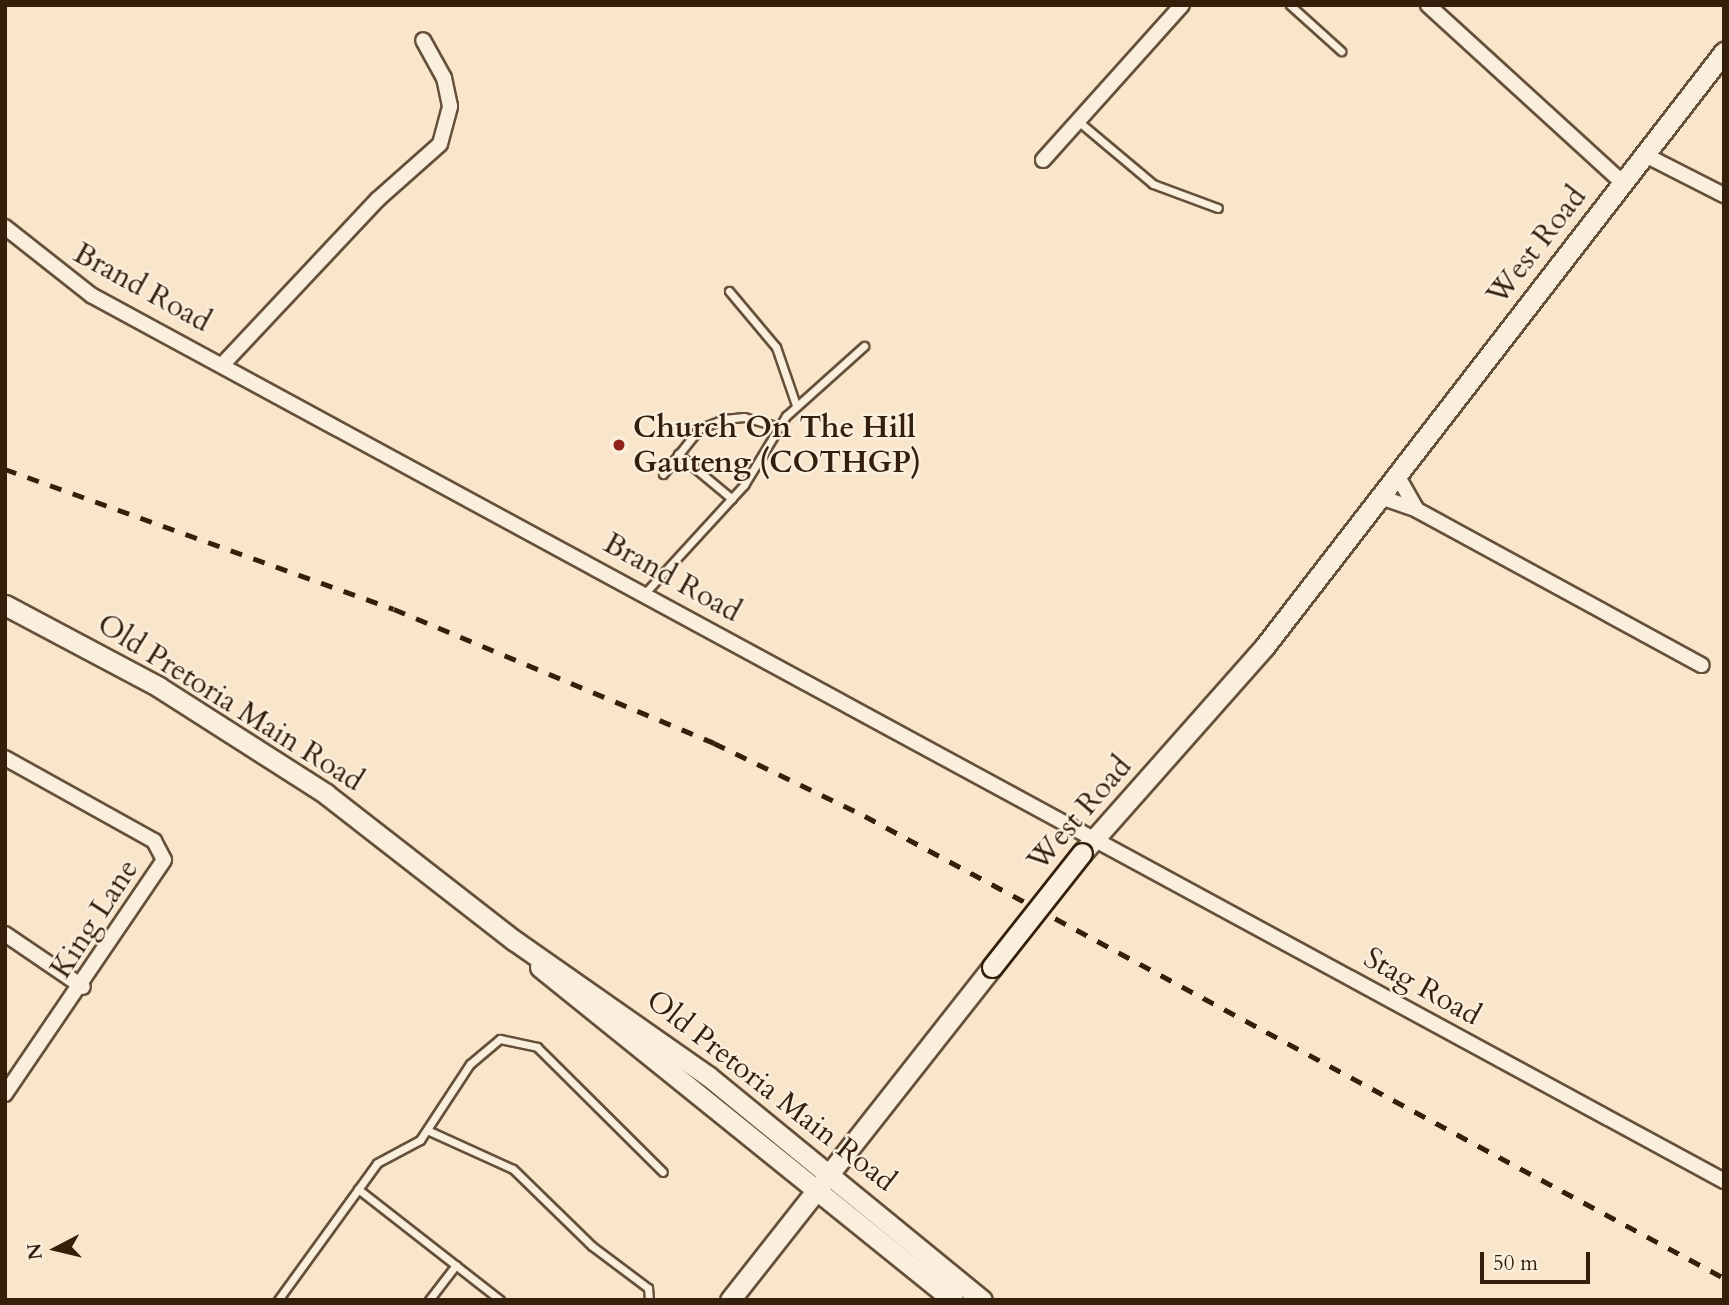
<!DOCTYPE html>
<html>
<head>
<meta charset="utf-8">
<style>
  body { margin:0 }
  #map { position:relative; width:1729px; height:1305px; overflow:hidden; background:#f8e5ca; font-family:Cardo,serif }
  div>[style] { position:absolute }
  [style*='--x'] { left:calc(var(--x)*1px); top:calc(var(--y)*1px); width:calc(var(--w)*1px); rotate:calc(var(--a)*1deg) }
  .roads { filter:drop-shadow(2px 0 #65503a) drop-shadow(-2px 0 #65503a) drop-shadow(0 2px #65503a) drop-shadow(0 -2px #65503a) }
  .lane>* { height:7px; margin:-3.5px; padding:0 3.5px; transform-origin:3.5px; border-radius:3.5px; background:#faeedd }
  .street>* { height:14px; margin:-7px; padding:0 7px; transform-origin:7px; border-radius:7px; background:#faeedd }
  .secondary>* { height:19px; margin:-9.5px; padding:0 9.5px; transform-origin:9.5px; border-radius:9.5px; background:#faeedd }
  .rail>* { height:4.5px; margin-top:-2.25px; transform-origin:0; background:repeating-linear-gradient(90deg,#341f0a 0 12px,transparent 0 24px) }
  .bridges { filter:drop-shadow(2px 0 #341f0a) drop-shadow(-2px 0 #341f0a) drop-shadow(0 2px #341f0a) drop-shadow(0 -2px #341f0a) }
  .secondary-bridge>* { height:19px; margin:-9.5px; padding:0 9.5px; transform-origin:9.5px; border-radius:9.5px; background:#faeedd }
  .dots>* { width:19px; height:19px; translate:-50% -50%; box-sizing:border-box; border:4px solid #faeedd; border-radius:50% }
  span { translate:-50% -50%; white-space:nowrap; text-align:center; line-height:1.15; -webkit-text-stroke:5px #faeedd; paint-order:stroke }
  .street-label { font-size:30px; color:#341f0a }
  .poi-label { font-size:30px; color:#341f0a; font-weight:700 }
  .left { translate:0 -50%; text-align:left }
  .frame { position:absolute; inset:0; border:7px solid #341f0a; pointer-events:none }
  .north { position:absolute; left:21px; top:1214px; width:70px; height:70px; -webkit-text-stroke:5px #faeedd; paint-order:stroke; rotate:263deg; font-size:19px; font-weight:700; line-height:28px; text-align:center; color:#341f0a }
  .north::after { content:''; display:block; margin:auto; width:24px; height:32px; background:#341f0a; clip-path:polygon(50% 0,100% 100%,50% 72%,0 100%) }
  .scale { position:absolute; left:1480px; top:1252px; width:110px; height:32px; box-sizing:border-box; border:4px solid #341f0a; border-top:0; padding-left:9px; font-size:21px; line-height:24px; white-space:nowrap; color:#341f0a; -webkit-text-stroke:5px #faeedd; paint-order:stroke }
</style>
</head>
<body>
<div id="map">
  <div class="roads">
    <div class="lane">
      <i style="--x:1290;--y:5;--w:69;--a:42"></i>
      <i style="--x:1078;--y:121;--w:98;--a:40"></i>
      <i style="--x:1153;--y:184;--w:69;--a:20.3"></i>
      <i style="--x:729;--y:291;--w:73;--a:50"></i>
      <i style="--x:776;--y:347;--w:61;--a:71"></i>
      <i style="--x:678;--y:454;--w:70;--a:39.8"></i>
      <i style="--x:663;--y:474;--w:58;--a:-51.3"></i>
      <i style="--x:699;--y:429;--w:27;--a:-22"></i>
      <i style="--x:724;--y:419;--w:20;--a:-6"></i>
      <i style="--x:744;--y:417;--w:37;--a:16"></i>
      <i style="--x:645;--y:593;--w:147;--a:-47.5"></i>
      <i style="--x:744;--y:485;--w:81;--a:-58.7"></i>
      <i style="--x:786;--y:416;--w:105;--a:-41.9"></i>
      <i style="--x:427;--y:1130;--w:94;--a:24.4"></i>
      <i style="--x:513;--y:1169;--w:110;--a:44.3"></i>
      <i style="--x:592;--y:1246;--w:70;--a:36.9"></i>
      <i style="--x:648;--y:1288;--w:12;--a:85"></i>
      <i style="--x:358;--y:1189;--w:180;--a:38"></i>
      <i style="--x:278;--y:1300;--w:169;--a:-54.1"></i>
      <i style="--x:377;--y:1163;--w:49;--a:-28.1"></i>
      <i style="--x:420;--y:1140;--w:91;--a:-56.7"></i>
      <i style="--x:470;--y:1064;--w:39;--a:-40"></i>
      <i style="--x:500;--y:1039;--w:38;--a:12"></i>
      <i style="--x:537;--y:1047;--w:177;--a:44.8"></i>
      <i style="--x:429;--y:1300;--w:44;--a:-52.4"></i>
    </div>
    <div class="street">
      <i style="--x:1428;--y:5;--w:264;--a:42.4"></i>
      <i style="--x:1645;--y:155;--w:89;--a:26.9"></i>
      <i style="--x:1043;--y:160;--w:208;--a:-48.1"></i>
      <i style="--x:5;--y:227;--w:110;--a:38.3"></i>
      <i style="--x:91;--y:295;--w:1858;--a:28.48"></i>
      <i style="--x:224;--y:363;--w:224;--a:-46.8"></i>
      <i style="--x:377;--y:200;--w:84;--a:-41.6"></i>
      <i style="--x:440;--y:144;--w:39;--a:-75"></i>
      <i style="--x:450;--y:106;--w:29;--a:-102"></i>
      <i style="--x:444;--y:78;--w:43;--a:-118.9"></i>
      <i style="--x:1397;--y:475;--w:40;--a:60.3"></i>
      <i style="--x:1380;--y:497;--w:39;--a:19"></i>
      <i style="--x:1417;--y:510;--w:324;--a:28.6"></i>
      <i style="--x:5;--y:758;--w:171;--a:29.1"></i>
      <i style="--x:154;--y:841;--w:21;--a:62"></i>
      <i style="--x:164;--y:860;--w:283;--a:124.2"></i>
      <i style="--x:5;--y:934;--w:94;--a:34.2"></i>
    </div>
    <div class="secondary">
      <i style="--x:5;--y:605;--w:174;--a:28"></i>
      <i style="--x:159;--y:687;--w:198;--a:32.6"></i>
      <i style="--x:326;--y:794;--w:239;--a:37.9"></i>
      <i style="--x:515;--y:941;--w:236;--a:35"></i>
      <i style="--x:708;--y:1076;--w:354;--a:39.3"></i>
      <i style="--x:1082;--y:853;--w:276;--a:-48.5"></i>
      <i style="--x:1265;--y:646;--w:751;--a:-52.31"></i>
      <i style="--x:540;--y:967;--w:531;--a:38.88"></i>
      <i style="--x:730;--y:1300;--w:424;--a:-51.8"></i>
    </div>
  </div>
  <div class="rail">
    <i style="--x:5;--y:469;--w:413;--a:19.8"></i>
    <i style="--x:394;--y:609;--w:347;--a:22.7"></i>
    <i style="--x:714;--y:743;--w:168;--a:25.8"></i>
    <i style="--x:865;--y:816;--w:975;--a:28.27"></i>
  </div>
  <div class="bridges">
    <div class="secondary-bridge">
      <i style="--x:992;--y:967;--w:145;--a:-51.7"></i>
    </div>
  </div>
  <div class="dots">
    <i style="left:619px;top:445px;background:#8f2418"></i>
  </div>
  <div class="street-label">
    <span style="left:1537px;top:246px;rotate:-52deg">West Road</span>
    <span style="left:142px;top:288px;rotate:29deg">Brand Road</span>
    <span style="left:672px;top:578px;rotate:29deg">Brand Road</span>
    <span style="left:230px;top:703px;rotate:32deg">Old Pretoria Main Road</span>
    <span style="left:1080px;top:814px;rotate:-49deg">West Road</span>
    <span style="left:95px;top:919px;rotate:-57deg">King Lane</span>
    <span style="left:1422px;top:987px;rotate:29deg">Stag Road</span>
    <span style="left:771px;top:1091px;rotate:38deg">Old Pretoria Main Road</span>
  </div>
  <div class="poi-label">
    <span class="left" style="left:633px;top:445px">Church On The Hill<br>Gauteng (COTHGP)</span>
  </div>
  <div class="frame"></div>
  <div class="north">N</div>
  <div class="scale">50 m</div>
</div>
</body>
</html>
